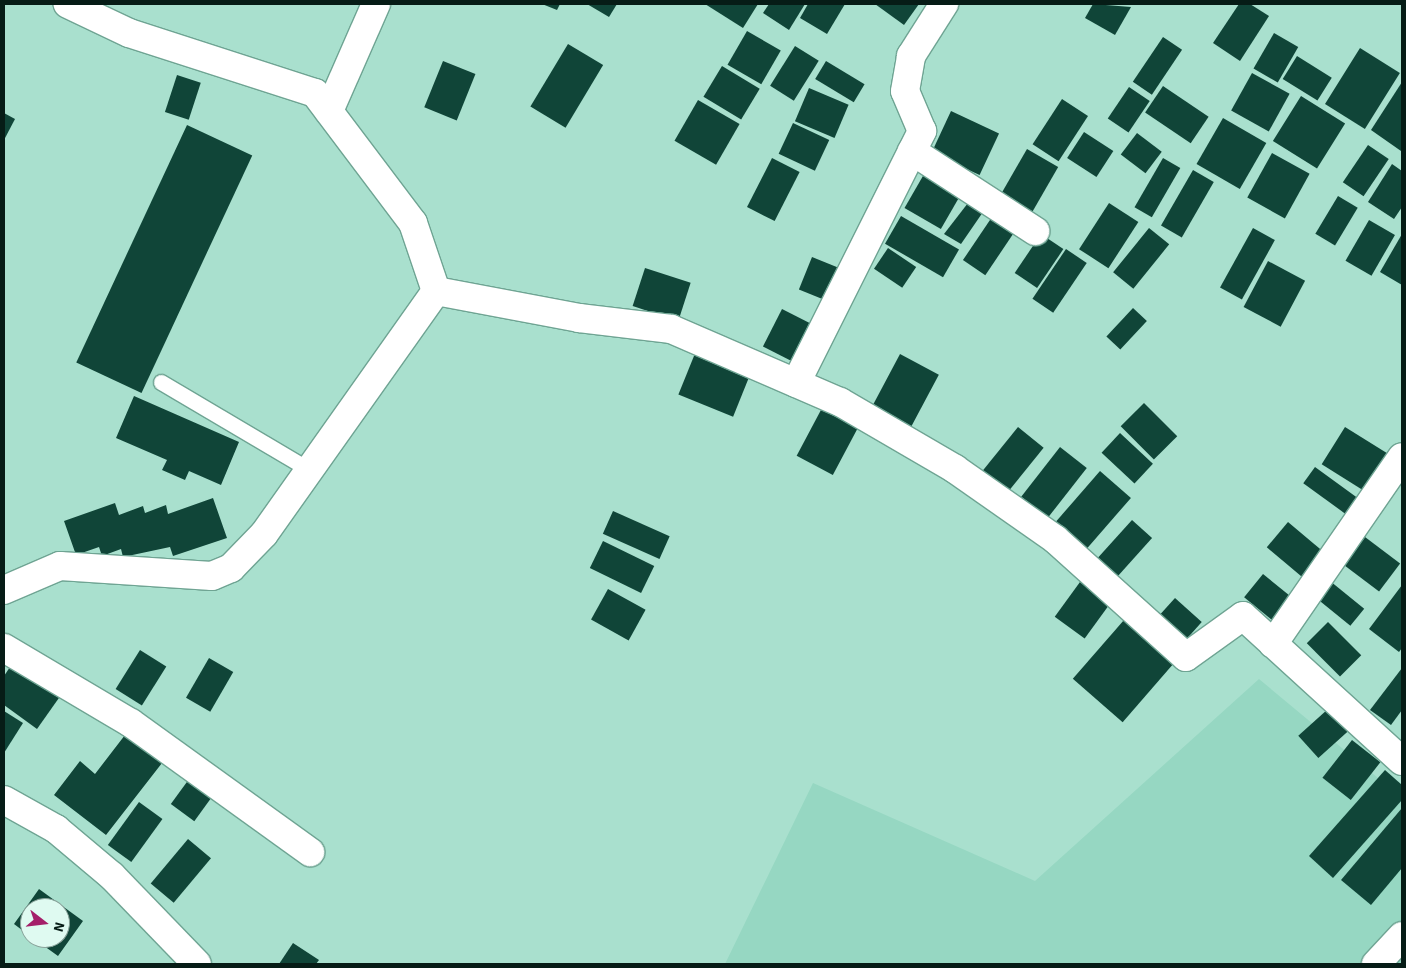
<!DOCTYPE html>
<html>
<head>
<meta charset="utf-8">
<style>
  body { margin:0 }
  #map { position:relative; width:1406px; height:968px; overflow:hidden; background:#a9e0ce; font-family:"Source Sans 3",sans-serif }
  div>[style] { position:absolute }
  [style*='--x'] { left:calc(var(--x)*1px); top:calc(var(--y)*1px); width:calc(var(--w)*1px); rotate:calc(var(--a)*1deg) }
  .built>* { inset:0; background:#96d7c2 }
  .building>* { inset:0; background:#104538; transform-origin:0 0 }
  .roads { filter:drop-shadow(1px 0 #6fa493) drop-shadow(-1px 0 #6fa493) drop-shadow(0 1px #6fa493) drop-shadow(0 -1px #6fa493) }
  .service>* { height:15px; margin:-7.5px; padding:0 7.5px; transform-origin:7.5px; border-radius:7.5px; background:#fff }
  .minor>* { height:28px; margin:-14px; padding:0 14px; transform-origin:14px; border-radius:14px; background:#fff }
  span { translate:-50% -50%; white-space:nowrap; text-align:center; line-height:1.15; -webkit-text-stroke:5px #dffaf1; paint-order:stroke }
  .frame { position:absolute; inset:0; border:5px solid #061c16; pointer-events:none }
  .north { position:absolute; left:20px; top:898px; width:50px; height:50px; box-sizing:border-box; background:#dffaf1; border:1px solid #88a199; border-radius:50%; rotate:106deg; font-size:14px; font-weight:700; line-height:20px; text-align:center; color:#061c16 }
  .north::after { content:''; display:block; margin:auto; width:18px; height:22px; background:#a41e69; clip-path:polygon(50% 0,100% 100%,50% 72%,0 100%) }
</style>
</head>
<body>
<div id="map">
  <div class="built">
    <i style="clip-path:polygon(1259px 679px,1402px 798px,1402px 964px,725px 964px,813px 783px,1035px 881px)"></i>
  </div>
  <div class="building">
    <i style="clip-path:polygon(542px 4px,560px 4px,557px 10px)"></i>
    <i style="clip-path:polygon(587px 4px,617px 4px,609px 17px)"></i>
    <i style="clip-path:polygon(705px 4px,758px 4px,743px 28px)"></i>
    <i style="clip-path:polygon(769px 4px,805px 4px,789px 30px,763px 13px)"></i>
    <i style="clip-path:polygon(808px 4px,845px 4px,827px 34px,800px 18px)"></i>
    <i style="clip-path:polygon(875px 4px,919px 4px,904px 25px)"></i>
    <i style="clip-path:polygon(1093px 4px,1131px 7px,1115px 35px,1085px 18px)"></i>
    <i style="clip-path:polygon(1239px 4px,1250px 4px,1269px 16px,1240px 61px,1213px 43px)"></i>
    <i style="left:747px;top:31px;width:39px;height:39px;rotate:30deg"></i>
    <i style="left:1274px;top:33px;width:28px;height:41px;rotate:30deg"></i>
    <i style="left:1163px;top:37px;width:23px;height:54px;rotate:34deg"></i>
    <i style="left:568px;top:44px;width:41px;height:73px;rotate:31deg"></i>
    <i style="left:795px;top:46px;width:28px;height:47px;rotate:32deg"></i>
    <i style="left:1360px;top:48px;width:47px;height:66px;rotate:32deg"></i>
    <i style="left:1297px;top:56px;width:41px;height:27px;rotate:32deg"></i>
    <i style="left:443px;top:61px;width:35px;height:50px;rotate:22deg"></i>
    <i style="left:826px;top:61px;width:45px;height:21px;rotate:31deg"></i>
    <i style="left:722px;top:66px;width:44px;height:36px;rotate:31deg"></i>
    <i style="left:1252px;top:73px;width:43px;height:43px;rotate:29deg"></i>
    <i style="left:177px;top:75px;width:25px;height:39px;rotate:18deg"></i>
    <i style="clip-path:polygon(1402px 82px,1402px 149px,1401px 151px,1371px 130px)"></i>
    <i style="left:1163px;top:86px;width:55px;height:32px;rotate:34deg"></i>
    <i style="left:1129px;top:87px;width:25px;height:38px;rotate:34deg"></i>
    <i style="left:809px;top:88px;width:43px;height:36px;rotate:23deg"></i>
    <i style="left:1301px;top:96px;width:52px;height:53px;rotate:32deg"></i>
    <i style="left:1062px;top:99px;width:31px;height:54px;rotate:33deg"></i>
    <i style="left:698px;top:100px;width:48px;height:47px;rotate:30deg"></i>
    <i style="left:951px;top:111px;width:53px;height:46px;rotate:25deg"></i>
    <i style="clip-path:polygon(4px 113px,15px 119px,4px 140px)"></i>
    <i style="left:1223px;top:118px;width:50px;height:53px;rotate:30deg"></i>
    <i style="left:793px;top:123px;width:40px;height:34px;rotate:25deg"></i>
    <i style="left:187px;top:125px;width:72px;height:262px;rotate:25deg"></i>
    <i style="left:1084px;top:132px;width:35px;height:31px;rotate:33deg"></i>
    <i style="left:1137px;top:133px;width:31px;height:27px;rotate:37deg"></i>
    <i style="left:1368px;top:145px;width:25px;height:45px;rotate:34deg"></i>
    <i style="left:1027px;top:149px;width:36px;height:53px;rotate:30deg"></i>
    <i style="left:1272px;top:153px;width:43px;height:51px;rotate:29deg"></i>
    <i style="left:772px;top:158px;width:31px;height:55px;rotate:27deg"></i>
    <i style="left:1163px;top:158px;width:20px;height:57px;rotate:30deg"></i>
    <i style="clip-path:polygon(1392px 164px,1402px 171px,1402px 207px,1394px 219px,1368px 202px)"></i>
    <i style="left:927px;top:169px;width:42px;height:45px;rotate:30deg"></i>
    <i style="left:1193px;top:170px;width:24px;height:64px;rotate:30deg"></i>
    <i style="left:1338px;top:196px;width:23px;height:44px;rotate:31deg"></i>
    <i style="clip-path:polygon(968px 203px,983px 212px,961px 244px,944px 234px)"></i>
    <i style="left:1109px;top:203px;width:35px;height:55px;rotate:33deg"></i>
    <i style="left:901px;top:216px;width:67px;height:32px;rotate:30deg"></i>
    <i style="left:992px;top:217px;width:27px;height:52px;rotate:34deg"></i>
    <i style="left:1369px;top:220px;width:30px;height:47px;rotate:30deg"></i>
    <i style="left:1149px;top:228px;width:26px;height:57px;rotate:39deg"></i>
    <i style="left:1253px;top:228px;width:25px;height:68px;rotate:29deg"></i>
    <i style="left:1041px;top:234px;width:27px;height:47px;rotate:34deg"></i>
    <i style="clip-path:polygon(1402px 234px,1402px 285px,1380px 272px)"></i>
    <i style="left:888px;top:248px;width:34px;height:25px;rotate:34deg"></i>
    <i style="left:1066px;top:249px;width:25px;height:60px;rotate:34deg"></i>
    <i style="left:812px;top:257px;width:38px;height:35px;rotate:22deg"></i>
    <i style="left:1268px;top:261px;width:42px;height:52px;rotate:28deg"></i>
    <i style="left:645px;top:268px;width:48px;height:40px;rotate:18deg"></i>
    <i style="left:1133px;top:308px;width:19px;height:39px;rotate:43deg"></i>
    <i style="left:782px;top:309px;width:42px;height:42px;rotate:27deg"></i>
    <i style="left:696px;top:351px;width:59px;height:47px;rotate:22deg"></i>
    <i style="left:900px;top:354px;width:44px;height:65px;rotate:28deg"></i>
    <i style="clip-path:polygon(134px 396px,239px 442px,221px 485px,189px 471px,185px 480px,162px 470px,167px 460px,116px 438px)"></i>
    <i style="left:1144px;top:403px;width:47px;height:33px;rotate:45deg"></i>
    <i style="left:822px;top:408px;width:41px;height:54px;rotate:28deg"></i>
    <i style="left:1018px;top:427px;width:33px;height:61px;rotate:39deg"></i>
    <i style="left:1345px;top:427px;width:54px;height:44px;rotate:32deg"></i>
    <i style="left:1120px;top:433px;width:45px;height:27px;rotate:43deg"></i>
    <i style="left:1060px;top:447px;width:34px;height:63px;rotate:38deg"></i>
    <i style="left:1315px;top:467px;width:54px;height:20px;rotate:36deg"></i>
    <i style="left:1100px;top:471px;width:41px;height:67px;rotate:41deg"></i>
    <i style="clip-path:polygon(213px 498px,227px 538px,173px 556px,170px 547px,123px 557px,121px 549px,102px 556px,99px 547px,76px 555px,64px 521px,115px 503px,119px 515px,143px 506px,145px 513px,166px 505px,168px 514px)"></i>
    <i style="left:613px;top:511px;width:62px;height:25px;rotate:24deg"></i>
    <i style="left:1132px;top:520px;width:27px;height:55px;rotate:42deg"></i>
    <i style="left:1288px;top:522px;width:52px;height:33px;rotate:40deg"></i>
    <i style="left:1365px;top:537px;width:44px;height:35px;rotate:37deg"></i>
    <i style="left:603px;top:541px;width:57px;height:30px;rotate:26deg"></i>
    <i style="left:1263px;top:574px;width:40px;height:30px;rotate:39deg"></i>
    <i style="left:1330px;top:581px;width:44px;height:22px;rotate:39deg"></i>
    <i style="left:1080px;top:582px;width:37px;height:43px;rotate:36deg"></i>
    <i style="clip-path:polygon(1402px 585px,1402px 648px,1399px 652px,1369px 629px)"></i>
    <i style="left:608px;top:589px;width:43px;height:35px;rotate:29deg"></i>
    <i style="left:1175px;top:598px;width:36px;height:28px;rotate:42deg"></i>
    <i style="left:1124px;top:620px;width:66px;height:78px;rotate:41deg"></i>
    <i style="left:1328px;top:622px;width:47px;height:30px;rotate:45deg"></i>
    <i style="left:140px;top:650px;width:31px;height:46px;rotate:32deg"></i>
    <i style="left:209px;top:658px;width:28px;height:46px;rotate:30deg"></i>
    <i style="clip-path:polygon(14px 661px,61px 695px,37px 729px,4px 705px,4px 676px)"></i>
    <i style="clip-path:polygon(1402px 668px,1402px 710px,1391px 725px,1370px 710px)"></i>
    <i style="left:1328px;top:709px;width:30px;height:40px;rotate:48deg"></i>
    <i style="clip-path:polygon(4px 711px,23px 723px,4px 753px)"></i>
    <i style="clip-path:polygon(125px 735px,162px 763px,106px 835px,54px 795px,80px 761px,95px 774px)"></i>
    <i style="left:1352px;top:740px;width:36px;height:48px;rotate:38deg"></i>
    <i style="clip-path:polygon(1385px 770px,1402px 785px,1402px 800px,1333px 878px,1309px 856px)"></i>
    <i style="left:192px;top:775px;width:29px;height:36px;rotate:36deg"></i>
    <i style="left:139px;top:802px;width:29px;height:53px;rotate:36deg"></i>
    <i style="clip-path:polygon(1402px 808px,1402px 868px,1371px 905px,1341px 880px)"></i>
    <i style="left:188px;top:839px;width:30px;height:58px;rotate:40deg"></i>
    <i style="clip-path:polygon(39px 889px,83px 921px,58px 956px,33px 938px,60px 938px,60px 908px,30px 908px,30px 936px,14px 924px)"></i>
    <i style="clip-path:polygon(293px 943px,319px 960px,316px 964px,279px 964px)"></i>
  </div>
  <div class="roads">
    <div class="service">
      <i style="--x:161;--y:382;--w:173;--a:30.6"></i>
    </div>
    <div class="minor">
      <i style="--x:329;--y:111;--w:117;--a:-66.3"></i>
      <i style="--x:912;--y:151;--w:147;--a:33"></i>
      <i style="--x:436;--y:291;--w:146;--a:10.7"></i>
      <i style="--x:579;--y:318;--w:93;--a:6.8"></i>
      <i style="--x:671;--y:329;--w:184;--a:23.4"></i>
      <i style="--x:840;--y:402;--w:133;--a:30.2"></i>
      <i style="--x:955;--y:469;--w:122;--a:35"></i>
      <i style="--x:1055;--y:539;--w:176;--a:42"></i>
      <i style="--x:1186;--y:657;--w:70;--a:-35.7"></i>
      <i style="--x:1243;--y:616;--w:215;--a:42.4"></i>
      <i style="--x:796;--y:383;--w:282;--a:-63.4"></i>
      <i style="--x:922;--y:131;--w:43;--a:-113"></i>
      <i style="--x:905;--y:91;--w:36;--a:-80"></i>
      <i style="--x:911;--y:56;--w:62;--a:-57.6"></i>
      <i style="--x:4;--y:590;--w:61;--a:-23.2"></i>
      <i style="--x:60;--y:566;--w:152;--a:3.8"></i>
      <i style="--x:212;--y:576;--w:21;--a:-23"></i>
      <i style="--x:231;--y:568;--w:47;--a:-45.9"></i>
      <i style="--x:264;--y:534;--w:298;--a:-54.7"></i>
      <i style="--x:436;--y:291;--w:72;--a:-108.7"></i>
      <i style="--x:413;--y:223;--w:163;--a:-127"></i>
      <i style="--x:315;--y:93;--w:195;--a:-162.1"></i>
      <i style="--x:129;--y:33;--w:68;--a:-154.6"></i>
      <i style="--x:1273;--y:644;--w:227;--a:-55.4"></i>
      <i style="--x:4;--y:648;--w:147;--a:30.6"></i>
      <i style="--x:131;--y:723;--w:221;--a:35.8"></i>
      <i style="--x:4;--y:800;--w:60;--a:29.1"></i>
      <i style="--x:56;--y:829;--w:73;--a:40"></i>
      <i style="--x:112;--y:876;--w:122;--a:46"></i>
      <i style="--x:1376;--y:964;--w:38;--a:-47"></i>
    </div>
  </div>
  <div class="frame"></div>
  <div class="north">N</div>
</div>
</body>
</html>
